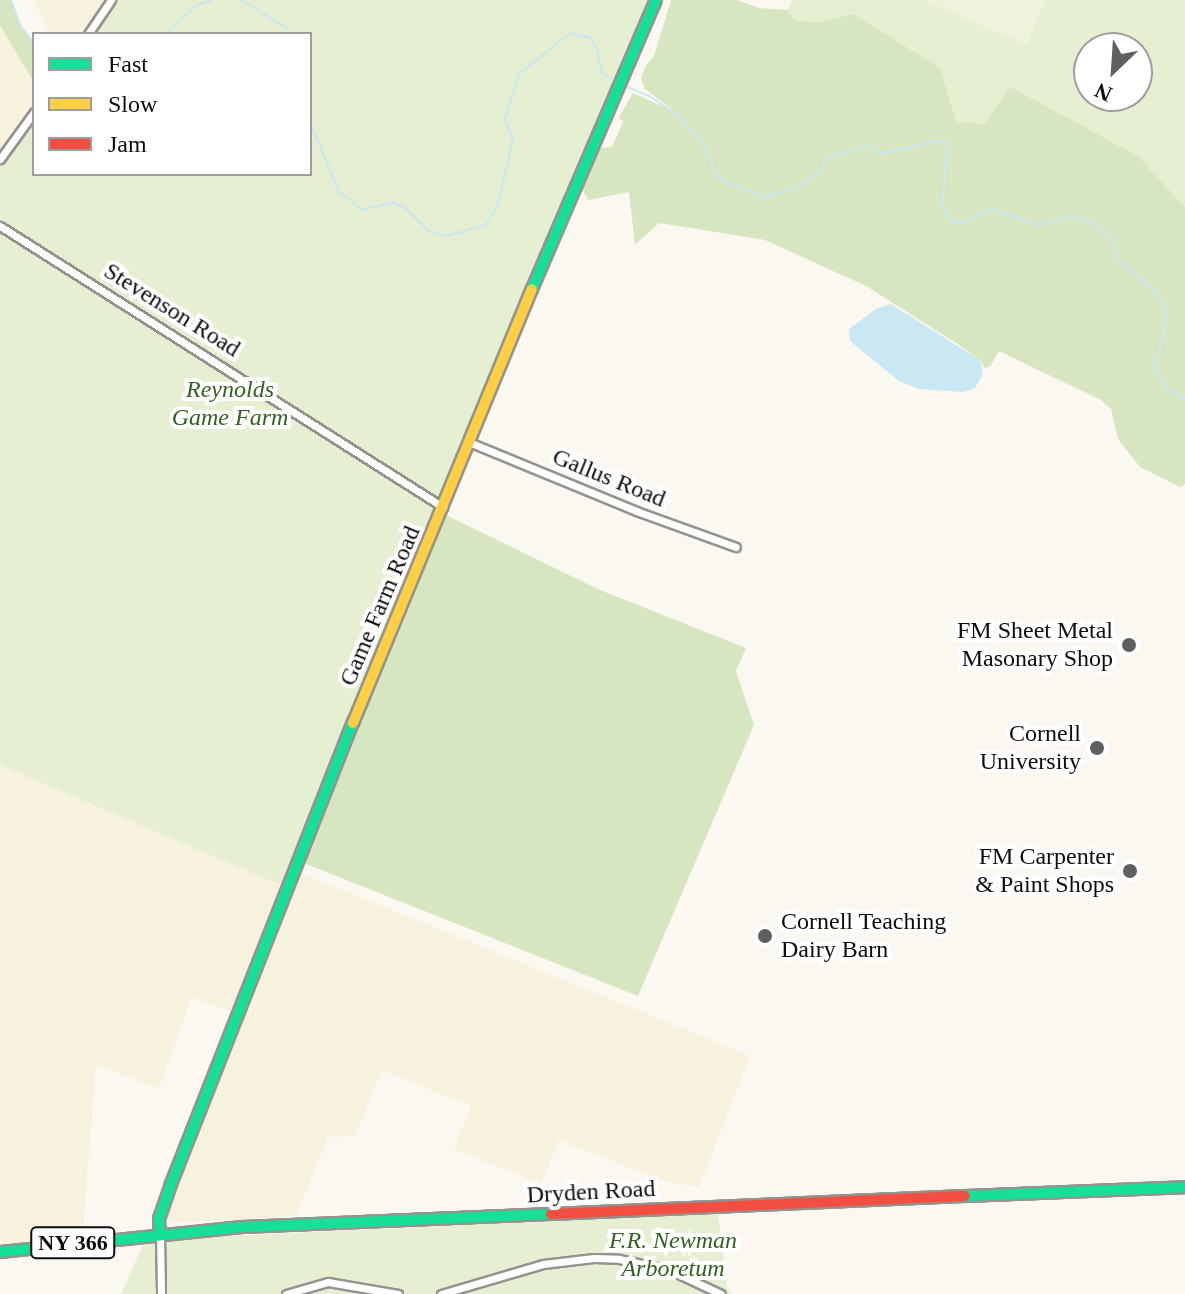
<!DOCTYPE html>
<html>
<head>
<meta charset="utf-8">
<style>
  body { margin:0 }
  #map { position:relative; width:1185px; height:1294px; overflow:hidden; background:#faf8f1; font-family:Georgia,serif }
  div>[style] { position:absolute }
  [style*='--x'] { left:calc(var(--x)*1px); top:calc(var(--y)*1px); width:calc(var(--w)*1px); rotate:calc(var(--a)*1deg) }
  .farmland>* { inset:0; background:#f6f2de }
  .green>* { inset:0; background:#e6efd2 }
  .forest>* { inset:0; background:#d7e6c0 }
  .pitch>* { inset:0; background:#eef3dc }
  .water>* { inset:0; background:#c9e8f3 }
  .stream>* { height:2px; margin:-1px; padding:0 1px; transform-origin:1px; border-radius:1px; background:#c9e8f3 }
  .roads { filter:drop-shadow(2px 0 #949390) drop-shadow(-2px 0 #949390) drop-shadow(0 2px #949390) drop-shadow(0 -2px #949390) }
  .street>* { height:7px; margin:-3.5px; padding:0 3.5px; transform-origin:3.5px; border-radius:3.5px; background:#fefefd }
  .fast>* { height:10px; margin:-5px; padding:0 5px; transform-origin:5px; border-radius:5px; background:#16e098 }
  .slow>* { height:10px; margin:-5px; padding:0 5px; transform-origin:5px; border-radius:5px; background:#ffcf43 }
  .jam>* { height:10px; margin:-5px; padding:0 5px; transform-origin:5px; border-radius:5px; background:#f24e42 }
  .dots>* { width:22px; height:22px; translate:-50% -50%; box-sizing:border-box; border:4px solid #fff; border-radius:50% }
  span { translate:-50% -50%; white-space:nowrap; text-align:center; line-height:1.15; -webkit-text-stroke:8px #fff; paint-order:stroke }
  .shield-label span { padding:2px 6px; background:#fff; border:2px solid; border-radius:6px; -webkit-text-stroke-width:0 }
  .shield-label { font-size:22px; color:#0d0d0d; font-weight:700 }
  .street-label { font-size:24px; color:#0d0d0d }
  .park-label { font-size:24px; color:#336220; font-style:italic }
  .poi-label { font-size:24px; color:#0d0d0d }
  .right { translate:-100% -50%; text-align:right }
  .left { translate:0 -50%; text-align:left }
  .legend { position:absolute; left:32px; top:32px; width:280px; height:144px; box-sizing:border-box; background:#fff; border:2px solid #9e9e9e; margin:0; padding:10px 14px; list-style:none; font-size:24px; color:#0d0d0d }
  .legend li { display:flex; align-items:center; gap:16px; height:40px }
  .legend b { width:40px; border:2px solid #9e9e9e }
  .north { position:absolute; left:1073px; top:32px; width:80px; height:80px; box-sizing:border-box; background:#fff; border:2px solid #9e9e9e; border-radius:50%; rotate:205deg; font-size:22px; font-weight:700; line-height:32px; text-align:center; color:#0d0d0d }
  .north::after { content:''; display:block; margin:auto; width:28px; height:36px; background:#605f5d; clip-path:polygon(50% 0,100% 100%,50% 72%,0 100%) }
</style>
</head>
<body>
<div id="map">
  <div class="farmland">
    <i style="clip-path:polygon(34px 0,111px 0,88px 34px,50px 34px)"></i>
    <i style="clip-path:polygon(0 25px,34px 83px,34px 111px,0 158px)"></i>
    <i style="clip-path:polygon(0 765px,280px 885px,236px 1013px,192px 997px,159px 1088px,96px 1065px,82px 1242px,0 1252px)"></i>
    <i style="clip-path:polygon(298px 872px,750px 1056px,699px 1187px,666px 1182px,559px 1140px,541px 1184px,454px 1149px,471px 1106px,382px 1070px,355px 1136px,328px 1137px,296px 1216px,167px 1223px,165px 1209px)"></i>
  </div>
  <div class="green">
    <i style="clip-path:polygon(115px 0,648px 0,280px 885px,0 765px,0 160px,34px 114px,34px 174px,310px 174px,310px 34px,92px 34px)"></i>
    <i style="clip-path:polygon(evenodd,792px 0,925px 0,1026px 44px,1045px 0,1185px 0,1185px 207px,1138px 156px,956px 121px,853px 15px,817px 23px,795px 20px,788px 10px,792px 0,1089px 48px,1137px 48px,1137px 96px,1089px 96px,1089px 48px)"></i>
    <i style="clip-path:polygon(718px 1213px,727px 1288px,732px 1294px,121px 1294px,145px 1240px)"></i>
  </div>
  <div class="forest">
    <i style="clip-path:polygon(0 0,11px 0,20px 25px,34px 43px,34px 83px,0 25px)"></i>
    <i style="clip-path:polygon(671px 0,736px 0,759px 8px,788px 10px,795px 20px,817px 23px,853px 14px,940px 68px,956px 121px,984px 125px,1010px 87px,1138px 156px,1185px 207px,1185px 484px,1180px 487px,1140px 467px,1118px 439px,1111px 409px,1101px 400px,999px 351px,990px 367px,984px 368px,980px 360px,959px 345px,866px 286px,765px 240px,659px 223px,635px 245px,629px 192px,588px 200px,582px 189px,593px 160px,600px 148px,612px 147px,623px 122px,619px 117px,633px 93px,675px 112px,645px 89px,641px 78px,646px 65px,654px 56px)"></i>
    <i style="clip-path:polygon(446px 515px,600px 590px,746px 648px,736px 671px,754px 725px,638px 996px,301px 862px)"></i>
  </div>
  <div class="pitch">
    <i style="clip-path:polygon(925px 0,1045px 0,1027px 44px)"></i>
  </div>
  <div class="water">
    <i style="clip-path:polygon(891px 304px,980px 360px,983px 374px,975px 388px,964px 392px,919px 389px,899px 381px,850px 341px,849px 329px,876px 309px)"></i>
  </div>
  <div class="stream">
    <i style="--x:11;--y:0;--w:27;--a:70"></i>
    <i style="--x:20;--y:25;--w:23;--a:52"></i>
    <i style="--x:242;--y:0;--w:54;--a:32.2"></i>
    <i style="--x:288;--y:29;--w:5;--a:79"></i>
    <i style="--x:167;--y:34;--w:40;--a:-45"></i>
    <i style="--x:195;--y:6;--w:18;--a:-19"></i>
    <i style="--x:622;--y:85;--w:31;--a:22"></i>
    <i style="--x:651;--y:97;--w:34;--a:34"></i>
    <i style="--x:679;--y:116;--w:38;--a:49"></i>
    <i style="--x:704;--y:145;--w:35;--a:68"></i>
    <i style="--x:717;--y:177;--w:49;--a:24"></i>
    <i style="--x:762;--y:197;--w:39;--a:-15"></i>
    <i style="--x:800;--y:187;--w:27;--a:-39"></i>
    <i style="--x:821;--y:170;--w:12;--a:-66"></i>
    <i style="--x:826;--y:159;--w:25;--a:-18"></i>
    <i style="--x:850;--y:151;--w:18;--a:-16"></i>
    <i style="--x:867;--y:146;--w:16;--a:30"></i>
    <i style="--x:881;--y:154;--w:61;--a:-13.3"></i>
    <i style="--x:940;--y:140;--w:9;--a:21"></i>
    <i style="--x:948;--y:143;--w:64;--a:95.4"></i>
    <i style="--x:942;--y:207;--w:19;--a:55"></i>
    <i style="--x:953;--y:223;--w:16;--a:-11"></i>
    <i style="--x:969;--y:220;--w:16;--a:-35"></i>
    <i style="--x:982;--y:211;--w:11;--a:-5"></i>
    <i style="--x:993;--y:210;--w:48;--a:18.1"></i>
    <i style="--x:1039;--y:225;--w:32;--a:-14"></i>
    <i style="--x:1070;--y:217;--w:21;--a:11"></i>
    <i style="--x:1091;--y:221;--w:27;--a:39"></i>
    <i style="--x:1112;--y:238;--w:21;--a:76"></i>
    <i style="--x:1117;--y:258;--w:54;--a:42"></i>
    <i style="--x:1157;--y:294;--w:18;--a:61"></i>
    <i style="--x:1166;--y:310;--w:22;--a:93"></i>
    <i style="--x:1165;--y:332;--w:35;--a:108"></i>
    <i style="--x:1154;--y:365;--w:29;--a:61"></i>
    <i style="--x:1168;--y:390;--w:19;--a:28"></i>
    <i style="--x:310;--y:122;--w:76;--a:67.5"></i>
    <i style="--x:339;--y:192;--w:30;--a:37"></i>
    <i style="--x:363;--y:210;--w:31;--a:-15"></i>
    <i style="--x:393;--y:202;--w:13;--a:27"></i>
    <i style="--x:405;--y:208;--w:35;--a:44"></i>
    <i style="--x:430;--y:232;--w:17;--a:13"></i>
    <i style="--x:447;--y:236;--w:40;--a:-16"></i>
    <i style="--x:485;--y:225;--w:22;--a:-56"></i>
    <i style="--x:497;--y:207;--w:68;--a:-76.4"></i>
    <i style="--x:513;--y:141;--w:23;--a:-110"></i>
    <i style="--x:505;--y:119;--w:47;--a:-72.7"></i>
    <i style="--x:519;--y:74;--w:64;--a:-38.7"></i>
    <i style="--x:569;--y:34;--w:21;--a:8"></i>
    <i style="--x:590;--y:37;--w:14;--a:60"></i>
    <i style="--x:597;--y:49;--w:25;--a:78"></i>
    <i style="--x:602;--y:73;--w:17;--a:31"></i>
  </div>
  <div class="roads">
    <div class="street">
      <i style="--x:88;--y:34;--w:41;--a:-55.9"></i>
      <i style="--x:0;--y:159;--w:58;--a:-54.1"></i>
      <i style="--x:0;--y:226;--w:525;--a:32.39"></i>
      <i style="--x:469;--y:442;--w:181;--a:22.4"></i>
      <i style="--x:636;--y:511;--w:106;--a:19.8"></i>
      <i style="--x:160;--y:1234;--w:60;--a:89"></i>
      <i style="--x:286;--y:1294;--w:44;--a:-15.9"></i>
      <i style="--x:328;--y:1282;--w:71;--a:9.7"></i>
      <i style="--x:441;--y:1294;--w:106;--a:-16.4"></i>
      <i style="--x:543;--y:1264;--w:51;--a:-6.7"></i>
      <i style="--x:594;--y:1258;--w:25;--a:2"></i>
      <i style="--x:619;--y:1259;--w:52;--a:12.2"></i>
      <i style="--x:670;--y:1270;--w:56;--a:25.2"></i>
    </div>
    <div class="fast">
      <i style="--x:532;--y:289;--w:314;--a:-66.8"></i>
      <i style="--x:965;--y:1196;--w:220;--a:-2.3"></i>
      <i style="--x:160;--y:1234;--w:15;--a:-94"></i>
      <i style="--x:159;--y:1219;--w:37;--a:-71"></i>
      <i style="--x:171;--y:1184;--w:496;--a:-68.5"></i>
      <i style="--x:0;--y:1252;--w:243;--a:-5.9"></i>
      <i style="--x:242;--y:1227;--w:309;--a:-2.4"></i>
    </div>
    <div class="slow">
      <i style="--x:353;--y:723;--w:469;--a:-67.6"></i>
    </div>
    <div class="jam">
      <i style="--x:551;--y:1214;--w:414;--a:-2.5"></i>
    </div>
  </div>
  <div class="dots">
    <i style="left:1129px;top:645px;background:#605f5d"></i>
    <i style="left:1097px;top:748px;background:#605f5d"></i>
    <i style="left:1130px;top:871px;background:#605f5d"></i>
    <i style="left:765px;top:936px;background:#605f5d"></i>
  </div>
  <div class="shield-label">
    <span style="left:73px;top:1243px">NY 366</span>
  </div>
  <div class="street-label">
    <span style="left:172px;top:310px;rotate:32deg">Stevenson Road</span>
    <span style="left:609px;top:478px;rotate:22deg">Gallus Road</span>
    <span style="left:380px;top:606px;rotate:-67deg">Game Farm Road</span>
    <span style="left:591px;top:1192px;rotate:-3deg">Dryden Road</span>
  </div>
  <div class="park-label">
    <span style="left:230px;top:404px">Reynolds<br>Game Farm</span>
    <span style="left:673px;top:1255px">F.R. Newman<br>Arboretum</span>
  </div>
  <div class="poi-label">
    <span class="right" style="left:1113px;top:645px">FM Sheet Metal<br>Masonary Shop</span>
    <span class="right" style="left:1081px;top:748px">Cornell<br>University</span>
    <span class="right" style="left:1114px;top:871px">FM Carpenter<br>&amp; Paint Shops</span>
    <span class="left" style="left:781px;top:936px">Cornell Teaching<br>Dairy Barn</span>
  </div>
  <ul class="legend">
  <li><b style="height:10px;background:#16e098"></b>Fast</li>
  <li><b style="height:10px;background:#ffcf43"></b>Slow</li>
  <li><b style="height:10px;background:#f24e42"></b>Jam</li>
  </ul>
  <div class="north">N</div>
</div>
</body>
</html>
